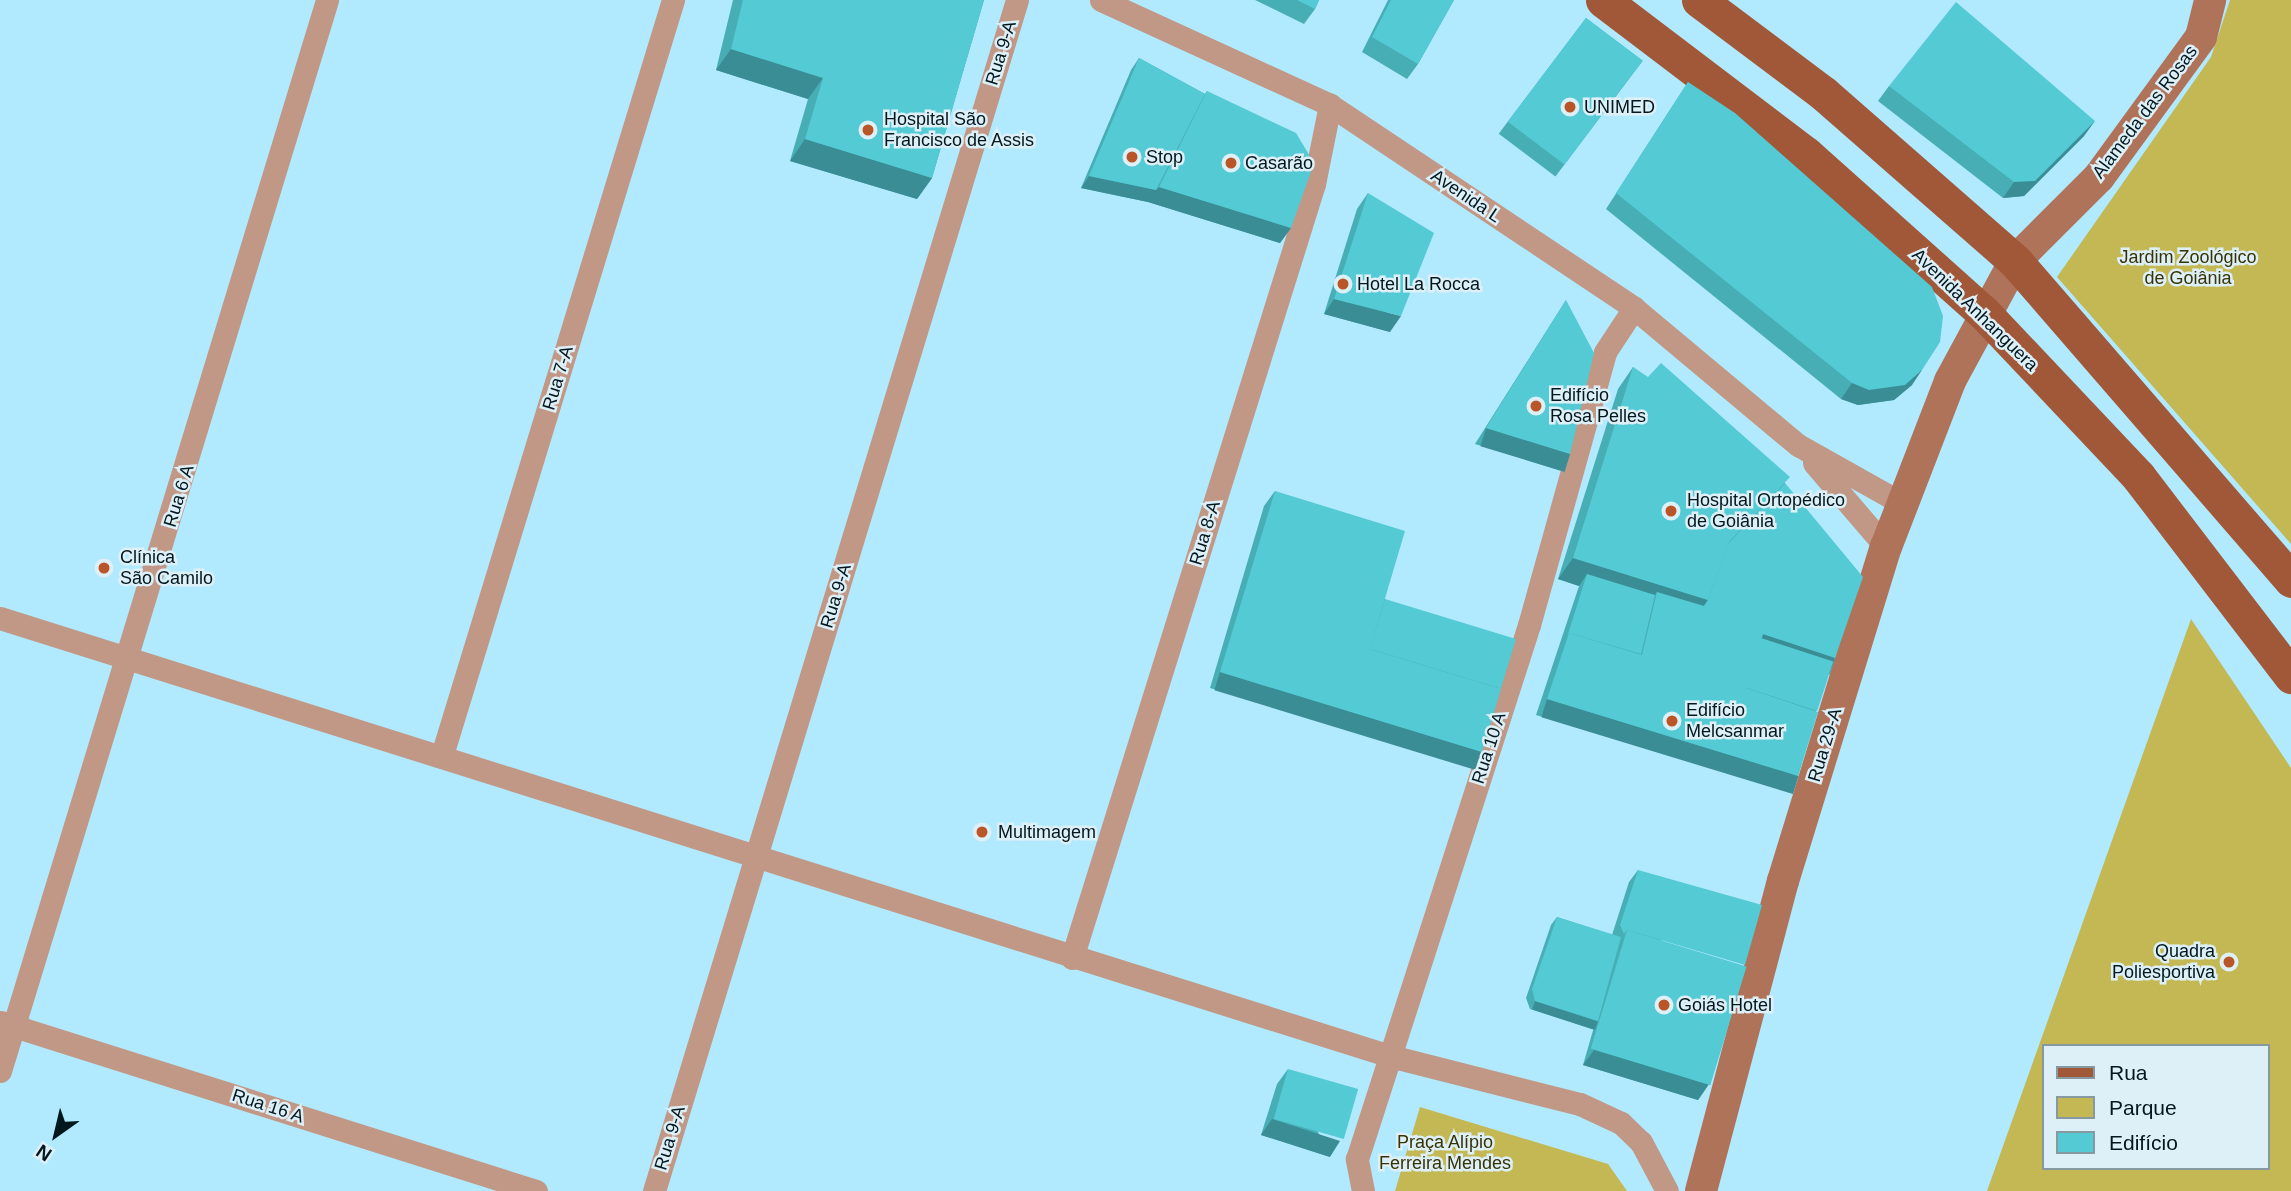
<!DOCTYPE html>
<html>
<head>
<meta charset="utf-8">
<style>
  body { margin:0 }
  #map { position:relative; width:2291px; height:1191px; overflow:hidden; background:#b1e9fe; font-family:Arial,sans-serif }
  div>[style] { position:absolute }
  [style*='--x'] { left:calc(var(--x)*1px); top:calc(var(--y)*1px); width:calc(var(--w)*1px); rotate:calc(var(--a)*1deg) }
  .green>* { inset:0; background:#c3b854 }
  .street>* { height:23px; margin:-11.5px; padding:0 11.5px; transform-origin:11.5px; border-radius:11.5px; background:#c19786 }
  .secondary>* { height:32px; margin:-16px; padding:0 16px; transform-origin:16px; border-radius:16px; background:#af735a }
  .primary>* { height:35px; margin:-17.5px; padding:0 17.5px; transform-origin:17.5px; border-radius:17.5px; background:#a15839 }
  .wall>* { inset:0; background:#47aeb6; transform-origin:0 0 }
  .shaded-wall>* { inset:0; background:#3a8d94; transform-origin:0 0 }
  .building>* { inset:0; background:#53cad4; transform-origin:0 0 }
  .dots>* { width:19px; height:19px; translate:-50% -50%; box-sizing:border-box; border:4px solid #def0f7; border-radius:50% }
  span { translate:-50% -50%; white-space:nowrap; text-align:center; line-height:1.15; -webkit-text-stroke:5px #def0f7; paint-order:stroke }
  .street-label { font-size:18px; color:#02171e }
  .poi-label { font-size:18px; color:#02171e }
  .left { translate:0 -50%; text-align:left }
  .right { translate:-100% -50%; text-align:right }
  .park-label { font-size:18px; color:#383305 }
  .legend { position:absolute; left:2042px; top:1044px; width:228px; height:126px; box-sizing:border-box; background:#def0f7; border:2px solid #8699a0; margin:0; padding:9px 12px; list-style:none; font-size:21px; color:#02171e }
  .legend li { display:flex; align-items:center; gap:14px; height:35px }
  .legend b { width:35px; border:2px solid #8699a0 }
  .north { position:absolute; left:21px; top:1100px; width:70px; height:70px; -webkit-text-stroke:5px #def0f7; paint-order:stroke; rotate:214deg; font-size:19px; font-weight:700; line-height:28px; text-align:center; color:#02171e }
  .north::after { content:''; display:block; margin:auto; width:24px; height:32px; background:#02171e; clip-path:polygon(50% 0,100% 100%,50% 72%,0 100%) }
</style>
</head>
<body>
<div id="map">
  <div class="green">
    <i style="clip-path:polygon(2230px 0,2291px 0,2291px 544px,2057px 277px,2211px 57px)"></i>
    <i style="clip-path:polygon(evenodd,2191px 619px,2291px 768px,2291px 1191px,1987px 1191px,2191px 619px,2044px 1046px,2268px 1046px,2268px 1168px,2044px 1168px,2044px 1046px)"></i>
    <i style="clip-path:polygon(1420px 1107px,1608px 1164px,1627px 1191px,1395px 1191px)"></i>
  </div>
  <div class="street">
    <i style="--x:1101;--y:0;--w:252;--a:24.6"></i>
    <i style="--x:1330;--y:105;--w:366;--a:33.7"></i>
    <i style="--x:1634;--y:308;--w:214;--a:39.9"></i>
    <i style="--x:1798;--y:445;--w:120;--a:29.3"></i>
    <i style="--x:1814;--y:463;--w:111;--a:49.4"></i>
    <i style="--x:0;--y:618;--w:1457;--a:17.49"></i>
    <i style="--x:1390;--y:1056;--w:196;--a:14.2"></i>
    <i style="--x:1580;--y:1104;--w:45;--a:24.9"></i>
    <i style="--x:1621;--y:1123;--w:28;--a:44"></i>
    <i style="--x:1641;--y:1142;--w:55;--a:62"></i>
    <i style="--x:442;--y:755;--w:790;--a:-72.99"></i>
    <i style="--x:1072;--y:958;--w:811;--a:-72.64"></i>
    <i style="--x:1314;--y:184;--w:81;--a:-78.6"></i>
    <i style="--x:1;--y:1022;--w:561;--a:17.53"></i>
    <i style="--x:0;--y:1071;--w:1120;--a:-73.02"></i>
    <i style="--x:654;--y:1191;--w:1245;--a:-73.05"></i>
    <i style="--x:1363;--y:1191;--w:33;--a:-101"></i>
    <i style="--x:1357;--y:1159;--w:561;--a:-72.15"></i>
    <i style="--x:1529;--y:625;--w:283;--a:-74.4"></i>
    <i style="--x:1605;--y:352;--w:53;--a:-56.6"></i>
  </div>
  <div class="secondary">
    <i style="--x:1701;--y:1191;--w:321;--a:-75.2"></i>
    <i style="--x:1783;--y:881;--w:350;--a:-72.9"></i>
    <i style="--x:1886;--y:547;--w:178;--a:-68.9"></i>
    <i style="--x:1950;--y:381;--w:136;--a:-61.6"></i>
    <i style="--x:2015;--y:261;--w:119;--a:-45"></i>
    <i style="--x:2099;--y:177;--w:173;--a:-53.9"></i>
    <i style="--x:2201;--y:37;--w:38;--a:-76"></i>
  </div>
  <div class="primary">
    <i style="--x:1603;--y:0;--w:255;--a:37.2"></i>
    <i style="--x:1806;--y:154;--w:237;--a:41.8"></i>
    <i style="--x:1983;--y:312;--w:226;--a:46.6"></i>
    <i style="--x:2138;--y:476;--w:252;--a:52.6"></i>
    <i style="--x:1699;--y:0;--w:155;--a:36.9"></i>
    <i style="--x:1823;--y:93;--w:255;--a:41.2"></i>
    <i style="--x:2015;--y:261;--w:422;--a:49.1"></i>
  </div>
  <div class="wall">
    <i style="clip-path:polygon(733px 0,984px 0,932px 178px,917px 199px,790px 161px,808px 99px,716px 70px)"></i>
    <i style="clip-path:polygon(1255px 0,1319px 0,1315px 9px,1304px 24px)"></i>
    <i style="clip-path:polygon(1388px 0,1454px 0,1418px 64px,1407px 79px,1362px 52px)"></i>
    <i style="left:1586px;top:18px;width:71px;height:145px;rotate:37deg"></i>
    <i style="clip-path:polygon(1139px 58px,1205px 94px,1207px 91px,1291px 228px,1280px 243px,1148px 202px,1081px 188px,1131px 70px)"></i>
    <i style="clip-path:polygon(1688px 82px,1912px 385px,1894px 400px,1858px 405px,1841px 399px,1606px 209px)"></i>
    <i style="clip-path:polygon(1889px 86px,2084px 136px,2024px 196px,2003px 198px,1878px 101px)"></i>
    <i style="clip-path:polygon(1368px 193px,1390px 332px,1324px 314px,1357px 209px)"></i>
    <i style="clip-path:polygon(1566px 300px,1570px 454px,1559px 470px,1475px 444px)"></i>
    <i style="clip-path:polygon(1633px 367px,1785px 483px,1833px 661px,1816px 711px,1798px 776px,1787px 791px,1536px 715px,1579px 586px,1558px 579px,1618px 389px)"></i>
    <i style="clip-path:polygon(1275px 491px,1385px 599px,1499px 688px,1472px 767px,1210px 688px,1264px 506px)"></i>
    <i style="clip-path:polygon(1638px 870px,1709px 1084px,1698px 1100px,1583px 1065px,1594px 1027px,1592px 1029px,1530px 1009px,1526px 998px,1551px 925px,1557px 917px,1612px 935px,1629px 882px)"></i>
    <i style="clip-path:polygon(1288px 1069px,1330px 1157px,1261px 1135px,1277px 1084px)"></i>
  </div>
  <div class="shaded-wall">
    <i style="clip-path:polygon(731px 49px,823px 78px,808px 99px,716px 70px)"></i>
    <i style="clip-path:polygon(2095px 121px,2084px 136px,2024px 196px,2003px 198px,2014px 182px)"></i>
    <i style="clip-path:polygon(805px 139px,932px 178px,917px 199px,790px 161px)"></i>
    <i style="clip-path:polygon(1089px 176px,1156px 190px,1159px 187px,1291px 228px,1280px 243px,1148px 202px,1081px 188px)"></i>
    <i style="clip-path:polygon(1334px 299px,1401px 316px,1390px 332px,1324px 314px)"></i>
    <i style="clip-path:polygon(1922px 370px,1912px 385px,1894px 400px,1858px 405px,1841px 399px,1852px 383px)"></i>
    <i style="left:1486px;top:428px;width:88px;height:19px;rotate:17deg"></i>
    <i style="clip-path:polygon(1573px 558px,1708px 600px,1693px 621px,1657px 592px,1647px 607px,1587px 574px,1579px 586px,1558px 579px)"></i>
    <i style="left:1763px;top:634px;width:76px;height:18px;rotate:18deg"></i>
    <i style="left:1220px;top:672px;width:274px;height:19px;rotate:17deg"></i>
    <i style="left:1547px;top:699px;width:263px;height:19px;rotate:17deg"></i>
    <i style="left:1535px;top:1001px;width:66px;height:9px;rotate:18deg"></i>
    <i style="clip-path:polygon(1594px 1050px,1709px 1084px,1698px 1100px,1583px 1065px)"></i>
    <i style="clip-path:polygon(1272px 1119px,1340px 1141px,1330px 1157px,1261px 1135px)"></i>
  </div>
  <div class="building">
    <i style="clip-path:polygon(743px 0,984px 0,932px 178px,805px 139px,823px 78px,731px 49px)"></i>
    <i style="clip-path:polygon(1297px 0,1319px 0,1315px 9px)"></i>
    <i style="clip-path:polygon(1391px 0,1454px 0,1418px 64px,1372px 37px)"></i>
    <i style="clip-path:polygon(1956px 2px,2095px 121px,2035px 181px,2014px 182px,1889px 86px)"></i>
    <i style="left:1586px;top:18px;width:71px;height:130px;rotate:37deg"></i>
    <i style="clip-path:polygon(1139px 58px,1205px 94px,1156px 190px,1089px 176px)"></i>
    <i style="clip-path:polygon(1688px 82px,1735px 113px,1932px 287px,1943px 316px,1940px 342px,1922px 370px,1905px 385px,1869px 390px,1852px 383px,1616px 193px)"></i>
    <i style="clip-path:polygon(1207px 91px,1296px 133px,1314px 163px,1291px 228px,1159px 187px)"></i>
    <i style="clip-path:polygon(1368px 193px,1434px 233px,1401px 316px,1334px 299px)"></i>
    <i style="clip-path:polygon(1566px 300px,1594px 353px,1570px 454px,1486px 428px)"></i>
    <i style="clip-path:polygon(1661px 363px,1790px 477px,1729px 542px,1708px 600px,1573px 558px,1633px 367px,1648px 377px)"></i>
    <i style="clip-path:polygon(1785px 483px,1863px 577px,1835px 658px,1763px 634px,1746px 688px,1818px 712px,1798px 776px,1547px 699px,1569px 633px,1642px 655px,1657px 592px,1704px 606px,1708px 600px,1728px 544px)"></i>
    <i style="clip-path:polygon(1275px 491px,1405px 531px,1370px 649px,1501px 689px,1482px 752px,1220px 672px)"></i>
    <i style="clip-path:polygon(1587px 574px,1655px 595px,1641px 654px,1569px 633px,1567px 637px)"></i>
    <i style="left:1385px;top:599px;width:137px;height:52px;rotate:17deg"></i>
    <i style="left:1761px;top:638px;width:76px;height:52px;rotate:18deg"></i>
    <i style="clip-path:polygon(1638px 870px,1762px 905px,1745px 965px,1627px 930px,1624px 934px,1620px 925px)"></i>
    <i style="clip-path:polygon(1557px 917px,1621px 937px,1598px 1021px,1535px 1001px,1532px 989px)"></i>
    <i style="left:1627px;top:930px;width:125px;height:124px;rotate:17deg"></i>
    <i style="left:1288px;top:1069px;width:73px;height:52px;rotate:16deg"></i>
  </div>
  <div class="dots">
    <i style="left:1570px;top:107px;background:#ba5527"></i>
    <i style="left:868px;top:130px;background:#ba5527"></i>
    <i style="left:1132px;top:157px;background:#ba5527"></i>
    <i style="left:1231px;top:163px;background:#ba5527"></i>
    <i style="left:1343px;top:284px;background:#ba5527"></i>
    <i style="left:1536px;top:406px;background:#ba5527"></i>
    <i style="left:1671px;top:511px;background:#ba5527"></i>
    <i style="left:104px;top:568px;background:#ba5527"></i>
    <i style="left:1672px;top:721px;background:#ba5527"></i>
    <i style="left:982px;top:832px;background:#ba5527"></i>
    <i style="left:2229px;top:962px;background:#ba5527"></i>
    <i style="left:1664px;top:1005px;background:#ba5527"></i>
  </div>
  <div class="street-label">
    <span style="left:1001px;top:53px;rotate:-73deg">Rua 9-A</span>
    <span style="left:2145px;top:112px;rotate:-53deg">Alameda das Rosas</span>
    <span style="left:1466px;top:196px;rotate:34deg">Avenida L</span>
    <span style="left:1975px;top:310px;rotate:44deg">Avenida Anhanguera</span>
    <span style="left:558px;top:378px;rotate:-73deg">Rua 7-A</span>
    <span style="left:179px;top:496px;rotate:-73deg">Rua 6 A</span>
    <span style="left:1205px;top:533px;rotate:-73deg">Rua 8-A</span>
    <span style="left:836px;top:596px;rotate:-73deg">Rua 9-A</span>
    <span style="left:1825px;top:745px;rotate:-73deg">Rua 29-A</span>
    <span style="left:1489px;top:748px;rotate:-72deg">Rua 10 A</span>
    <span style="left:268px;top:1106px;rotate:18deg">Rua 16 A</span>
    <span style="left:670px;top:1138px;rotate:-73deg">Rua 9-A</span>
  </div>
  <div class="poi-label">
    <span class="left" style="left:1584px;top:107px">UNIMED</span>
    <span class="left" style="left:884px;top:130px">Hospital São<br>Francisco de Assis</span>
    <span class="left" style="left:1146px;top:157px">Stop</span>
    <span class="left" style="left:1245px;top:163px">Casarão</span>
    <span class="left" style="left:1357px;top:284px">Hotel La Rocca</span>
    <span class="left" style="left:1550px;top:406px">Edifício<br>Rosa Pelles</span>
    <span class="left" style="left:1687px;top:511px">Hospital Ortopédico<br>de Goiânia</span>
    <span class="left" style="left:120px;top:568px">Clínica<br>São Camilo</span>
    <span class="left" style="left:1686px;top:721px">Edifício<br>Melcsanmar</span>
    <span class="left" style="left:998px;top:832px">Multimagem</span>
    <span class="right" style="left:2215px;top:962px">Quadra<br>Poliesportiva</span>
    <span class="left" style="left:1678px;top:1005px">Goiás Hotel</span>
  </div>
  <div class="park-label">
    <span style="left:2188px;top:268px">Jardim Zoológico<br>de Goiânia</span>
    <span style="left:1445px;top:1153px">Praça Alípio<br>Ferreira Mendes</span>
  </div>
  <ul class="legend">
  <li><b style="height:9px;background:#a15839"></b>Rua</li>
  <li><b style="height:19px;background:#c3b854"></b>Parque</li>
  <li><b style="height:19px;background:#53cad4"></b>Edifício</li>
  </ul>
  <div class="north">N</div>
</div>
</body>
</html>
